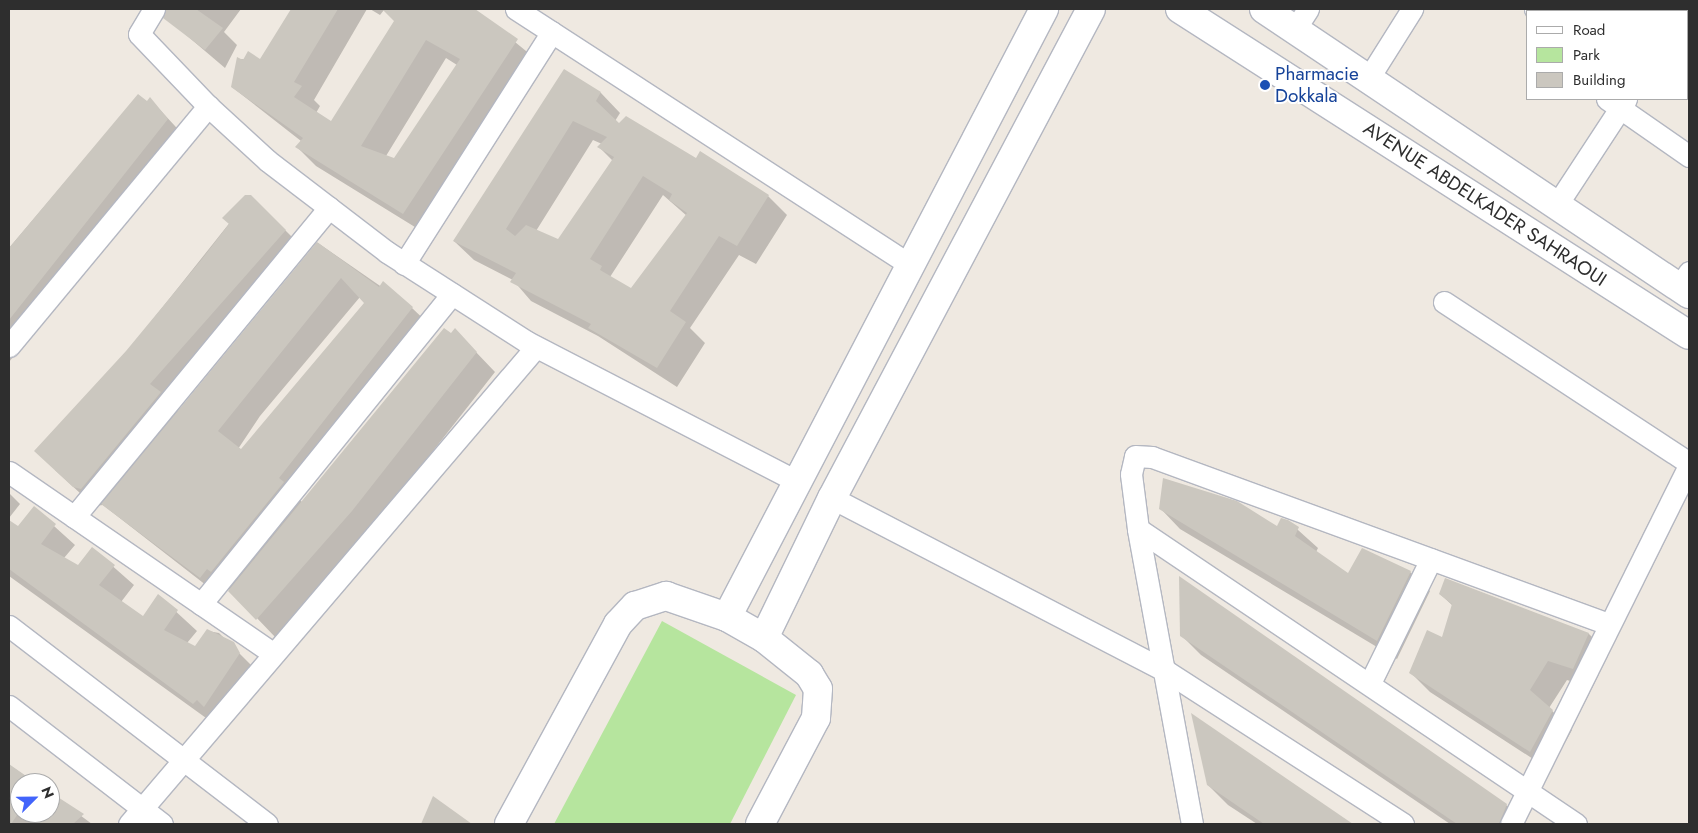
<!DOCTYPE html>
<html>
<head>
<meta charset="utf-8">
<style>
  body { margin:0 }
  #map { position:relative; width:1698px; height:833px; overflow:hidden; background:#efe9e1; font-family:Jost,sans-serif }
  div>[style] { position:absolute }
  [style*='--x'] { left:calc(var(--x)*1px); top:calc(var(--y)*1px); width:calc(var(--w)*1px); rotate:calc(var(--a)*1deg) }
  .green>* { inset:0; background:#b6e59e }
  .shadow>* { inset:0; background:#0003 }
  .building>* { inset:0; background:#cbc7bf }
  .roads { filter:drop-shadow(1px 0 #b4b7c1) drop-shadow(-1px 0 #b4b7c1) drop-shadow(0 1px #b4b7c1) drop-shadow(0 -1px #b4b7c1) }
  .street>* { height:21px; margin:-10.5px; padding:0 10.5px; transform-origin:10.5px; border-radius:10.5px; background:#fff }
  .secondary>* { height:28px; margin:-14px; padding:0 14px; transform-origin:14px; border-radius:14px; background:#fff }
  .dots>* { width:14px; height:14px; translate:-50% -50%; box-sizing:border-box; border:2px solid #fff; border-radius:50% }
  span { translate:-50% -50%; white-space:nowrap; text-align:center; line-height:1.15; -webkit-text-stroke:4px #fff; paint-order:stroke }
  .transit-label { font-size:19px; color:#164399 }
  .left { translate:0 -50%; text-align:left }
  .street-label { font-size:19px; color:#2e2e2e }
  .frame { position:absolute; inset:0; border:10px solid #2e2e2e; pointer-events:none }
  .legend { position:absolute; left:1526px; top:10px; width:162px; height:90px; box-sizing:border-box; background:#fff; border:1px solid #ababab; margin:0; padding:6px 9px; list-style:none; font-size:15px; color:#2e2e2e }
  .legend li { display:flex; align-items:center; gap:10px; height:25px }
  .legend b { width:25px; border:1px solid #ababab }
  .north { position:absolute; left:10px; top:773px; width:50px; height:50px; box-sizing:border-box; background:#fff; border:1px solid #ababab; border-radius:50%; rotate:67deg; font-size:14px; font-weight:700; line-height:20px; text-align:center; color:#2e2e2e }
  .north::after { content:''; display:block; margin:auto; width:18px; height:22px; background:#4264fb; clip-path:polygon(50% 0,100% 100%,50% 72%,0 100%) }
</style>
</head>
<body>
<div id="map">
  <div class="green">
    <i style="clip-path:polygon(662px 621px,796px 695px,730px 824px,554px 824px)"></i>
  </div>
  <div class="shadow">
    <i style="clip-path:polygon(166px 9px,241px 9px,224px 32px,237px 45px,225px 68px,165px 17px)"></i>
    <i style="clip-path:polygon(evenodd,293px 9px,367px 9px,314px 100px,320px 106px,316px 113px,331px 123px,395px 21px,384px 10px,380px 15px,370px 9px,450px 9px,475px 25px,482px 15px,537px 60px,423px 232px,316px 166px,297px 147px,301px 141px,232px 87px,238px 59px,260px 60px,293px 9px,446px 58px,457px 65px,394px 160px,386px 156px,446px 58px)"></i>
    <i style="clip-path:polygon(evenodd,564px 71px,601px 93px,620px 113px,615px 121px,620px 125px,768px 196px,787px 215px,756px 264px,739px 255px,690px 328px,705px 343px,677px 387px,598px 336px,531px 301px,513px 280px,474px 260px,454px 241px,564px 71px,593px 140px,602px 144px,599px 147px,613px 161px,558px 241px,536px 231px,593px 140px,564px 71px,663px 195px,687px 216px,631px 289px,610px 277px,663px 195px)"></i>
    <i style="clip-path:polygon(138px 96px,147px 103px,150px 99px,187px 139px,9px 362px,9px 248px)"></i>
    <i style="clip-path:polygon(evenodd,251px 196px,305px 250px,170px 403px,179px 411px,318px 243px,412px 308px,432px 327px,298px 498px,302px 502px,474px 350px,495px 372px,371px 530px,276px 638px,227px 587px,220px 596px,103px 505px,94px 506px,55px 470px,127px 352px,251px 196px,360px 297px,366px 303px,241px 451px,238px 449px,260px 416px,360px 297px)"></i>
    <i style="clip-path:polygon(9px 493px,20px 504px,9px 518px)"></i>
    <i style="clip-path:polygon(34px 508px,75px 545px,64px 558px,79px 567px,92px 548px,134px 585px,121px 602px,144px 618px,159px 596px,197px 631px,187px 643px,195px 647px,208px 631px,219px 633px,259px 673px,213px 723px,9px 576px,9px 521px,18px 528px)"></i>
    <i style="clip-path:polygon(1161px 509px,1277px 528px,1288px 521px,1318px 548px,1316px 552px,1349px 575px,1410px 572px,1430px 591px,1397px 659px,1180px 529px)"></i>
    <i style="clip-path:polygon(1446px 579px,1589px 634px,1608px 653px,1592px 688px,1567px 680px,1549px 708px,1572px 730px,1550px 770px,1430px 692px,1411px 673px,1442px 639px,1453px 606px,1440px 594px)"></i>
    <i style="clip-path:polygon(1181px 635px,1506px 805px,1526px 824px,1450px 824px,1201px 655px)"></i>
    <i style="clip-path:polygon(1193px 716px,1351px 824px,1257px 824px,1228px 805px,1208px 785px)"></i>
    <i style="clip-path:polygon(9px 765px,36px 783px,20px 783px,20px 813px,50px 813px,50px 793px,92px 824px,9px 824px)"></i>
  </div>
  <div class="building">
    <i style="clip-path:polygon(166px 9px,196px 9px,223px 28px,205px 50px,163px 18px)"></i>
    <i style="clip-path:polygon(evenodd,291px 9px,338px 9px,294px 82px,302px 86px,294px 97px,331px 121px,394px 21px,382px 9px,475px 9px,518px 39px,403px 214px,295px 147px,303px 138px,231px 87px,237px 57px,243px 60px,248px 51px,260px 59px,291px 9px,426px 40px,460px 59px,394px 158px,361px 146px,426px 40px)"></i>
    <i style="clip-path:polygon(evenodd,564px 69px,601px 92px,596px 101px,619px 123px,626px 116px,696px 158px,700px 151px,769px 195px,737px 246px,719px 236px,670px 311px,686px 322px,657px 368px,588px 328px,591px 324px,510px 282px,516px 273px,453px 241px,564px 69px,573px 121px,607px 137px,597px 147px,614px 157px,558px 239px,526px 225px,515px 236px,506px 229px,573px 121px,564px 69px,643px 176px,672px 194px,669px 200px,687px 213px,631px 288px,600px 270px,602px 266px,590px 259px,643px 176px)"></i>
    <i style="clip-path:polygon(138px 94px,147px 101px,150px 97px,168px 119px,9px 320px,9px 248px)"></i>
    <i style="clip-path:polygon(245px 195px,251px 195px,286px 230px,150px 384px,161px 392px,81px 489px,73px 487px,34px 451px,126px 351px,202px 259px,229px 224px,222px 218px)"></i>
    <i style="clip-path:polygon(evenodd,317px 242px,379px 287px,383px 281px,413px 307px,279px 478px,284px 482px,211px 572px,207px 569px,200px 578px,101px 504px,317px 242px,341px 278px,364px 303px,241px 449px,218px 431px,341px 278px)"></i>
    <i style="clip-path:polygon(444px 328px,451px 333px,455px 328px,477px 352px,352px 511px,256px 620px,228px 591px)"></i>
    <i style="clip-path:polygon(1163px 478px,1237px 501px,1277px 526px,1281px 518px,1288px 520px,1299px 527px,1295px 536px,1348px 573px,1362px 548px,1411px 571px,1377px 641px,1159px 509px)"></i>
    <i style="clip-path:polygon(34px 506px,56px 524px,41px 544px,78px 565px,92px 547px,115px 565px,99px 585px,143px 616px,158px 594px,178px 610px,164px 630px,195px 646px,207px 629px,234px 642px,240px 653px,204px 707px,197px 700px,193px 704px,9px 569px,9px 520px,18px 526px)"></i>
    <i style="clip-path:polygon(1179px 576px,1507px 804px,1499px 824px,1457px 824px,1180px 636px)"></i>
    <i style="clip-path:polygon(1445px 578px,1589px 633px,1573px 669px,1548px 661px,1530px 690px,1553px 710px,1530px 752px,1409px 673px,1427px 630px,1442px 637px,1452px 604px,1439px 594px)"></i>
    <i style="clip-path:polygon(1191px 713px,1353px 824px,1264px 824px,1207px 785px)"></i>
    <i style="clip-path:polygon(9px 764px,36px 783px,20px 783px,20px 811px,11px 824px)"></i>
    <i style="clip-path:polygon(50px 792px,84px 814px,73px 824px,35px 824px,22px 813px,50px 813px)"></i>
    <i style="clip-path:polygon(433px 796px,472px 824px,421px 824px)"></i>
  </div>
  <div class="roads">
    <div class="street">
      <i style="--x:154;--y:9;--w:29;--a:121"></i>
      <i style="--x:139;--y:34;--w:100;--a:46.2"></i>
      <i style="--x:208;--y:106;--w:81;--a:42.5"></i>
      <i style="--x:268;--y:161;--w:150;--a:37.4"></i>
      <i style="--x:387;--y:252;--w:166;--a:32.7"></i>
      <i style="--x:527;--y:342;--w:303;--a:27.3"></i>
      <i style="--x:516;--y:9;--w:470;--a:33"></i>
      <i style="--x:1535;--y:9;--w:4;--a:27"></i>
      <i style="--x:1572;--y:11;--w:2;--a:-63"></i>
      <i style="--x:1683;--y:11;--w:3;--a:-45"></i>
      <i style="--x:1295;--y:29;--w:24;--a:-57"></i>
      <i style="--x:1368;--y:79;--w:83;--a:-57.8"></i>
      <i style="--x:1607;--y:99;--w:100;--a:34.8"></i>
      <i style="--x:1556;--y:206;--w:128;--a:-56.8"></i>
      <i style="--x:404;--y:264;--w:275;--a:-57.5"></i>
      <i style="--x:1679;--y:287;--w:18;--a:-56"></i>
      <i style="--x:1444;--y:302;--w:293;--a:33.3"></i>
      <i style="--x:9;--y:346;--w:312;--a:-50.3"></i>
      <i style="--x:9;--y:472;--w:319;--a:34.5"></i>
      <i style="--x:832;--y:498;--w:376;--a:27.4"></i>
      <i style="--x:1166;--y:671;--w:282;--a:32.8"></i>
      <i style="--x:74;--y:517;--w:401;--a:-50.5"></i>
      <i style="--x:1138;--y:529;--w:528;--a:33.96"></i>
      <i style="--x:201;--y:604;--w:399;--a:-51"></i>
      <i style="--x:9;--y:626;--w:325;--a:37.5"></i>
      <i style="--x:1370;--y:683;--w:138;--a:-63.8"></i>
      <i style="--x:9;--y:706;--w:193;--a:37.6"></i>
      <i style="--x:129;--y:824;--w:627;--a:-49.53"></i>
      <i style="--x:1192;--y:824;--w:300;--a:-100.4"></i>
      <i style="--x:1138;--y:529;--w:55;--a:-97.3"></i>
      <i style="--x:1131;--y:474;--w:18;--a:-77"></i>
      <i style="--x:1135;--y:456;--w:17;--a:3"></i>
      <i style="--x:1152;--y:457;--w:487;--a:20.1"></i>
      <i style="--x:1511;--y:824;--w:400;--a:-63.6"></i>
    </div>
    <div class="secondary">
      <i style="--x:1180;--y:9;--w:604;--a:32.64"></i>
      <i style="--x:1264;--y:9;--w:512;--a:33.85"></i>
      <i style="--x:727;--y:617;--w:686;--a:-62.46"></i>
      <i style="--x:764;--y:638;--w:156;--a:-64.1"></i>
      <i style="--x:832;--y:498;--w:553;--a:-62.09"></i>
      <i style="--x:509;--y:824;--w:228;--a:-61.4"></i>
      <i style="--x:618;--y:624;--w:25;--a:-47"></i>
      <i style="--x:635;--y:606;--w:33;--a:-18"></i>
      <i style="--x:666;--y:596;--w:65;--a:19"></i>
      <i style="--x:727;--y:617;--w:43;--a:29.6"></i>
      <i style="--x:764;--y:638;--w:58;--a:38.7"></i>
      <i style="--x:809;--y:674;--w:17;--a:59"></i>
      <i style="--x:818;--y:689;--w:29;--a:94"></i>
      <i style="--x:816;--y:718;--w:120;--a:117.8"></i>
    </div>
  </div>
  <div class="dots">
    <i style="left:1265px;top:85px;background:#1a4fb4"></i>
  </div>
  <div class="transit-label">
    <span class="left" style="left:1275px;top:85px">Pharmacie<br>Dokkala</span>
  </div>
  <div class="street-label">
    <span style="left:1485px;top:204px;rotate:33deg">AVENUE ABDELKADER SAHRAOUI</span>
  </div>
  <div class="frame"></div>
  <ul class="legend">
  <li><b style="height:6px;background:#fff"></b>Road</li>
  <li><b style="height:14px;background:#b6e59e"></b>Park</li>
  <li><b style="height:14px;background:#cbc7bf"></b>Building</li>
  </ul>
  <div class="north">N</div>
</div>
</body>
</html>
